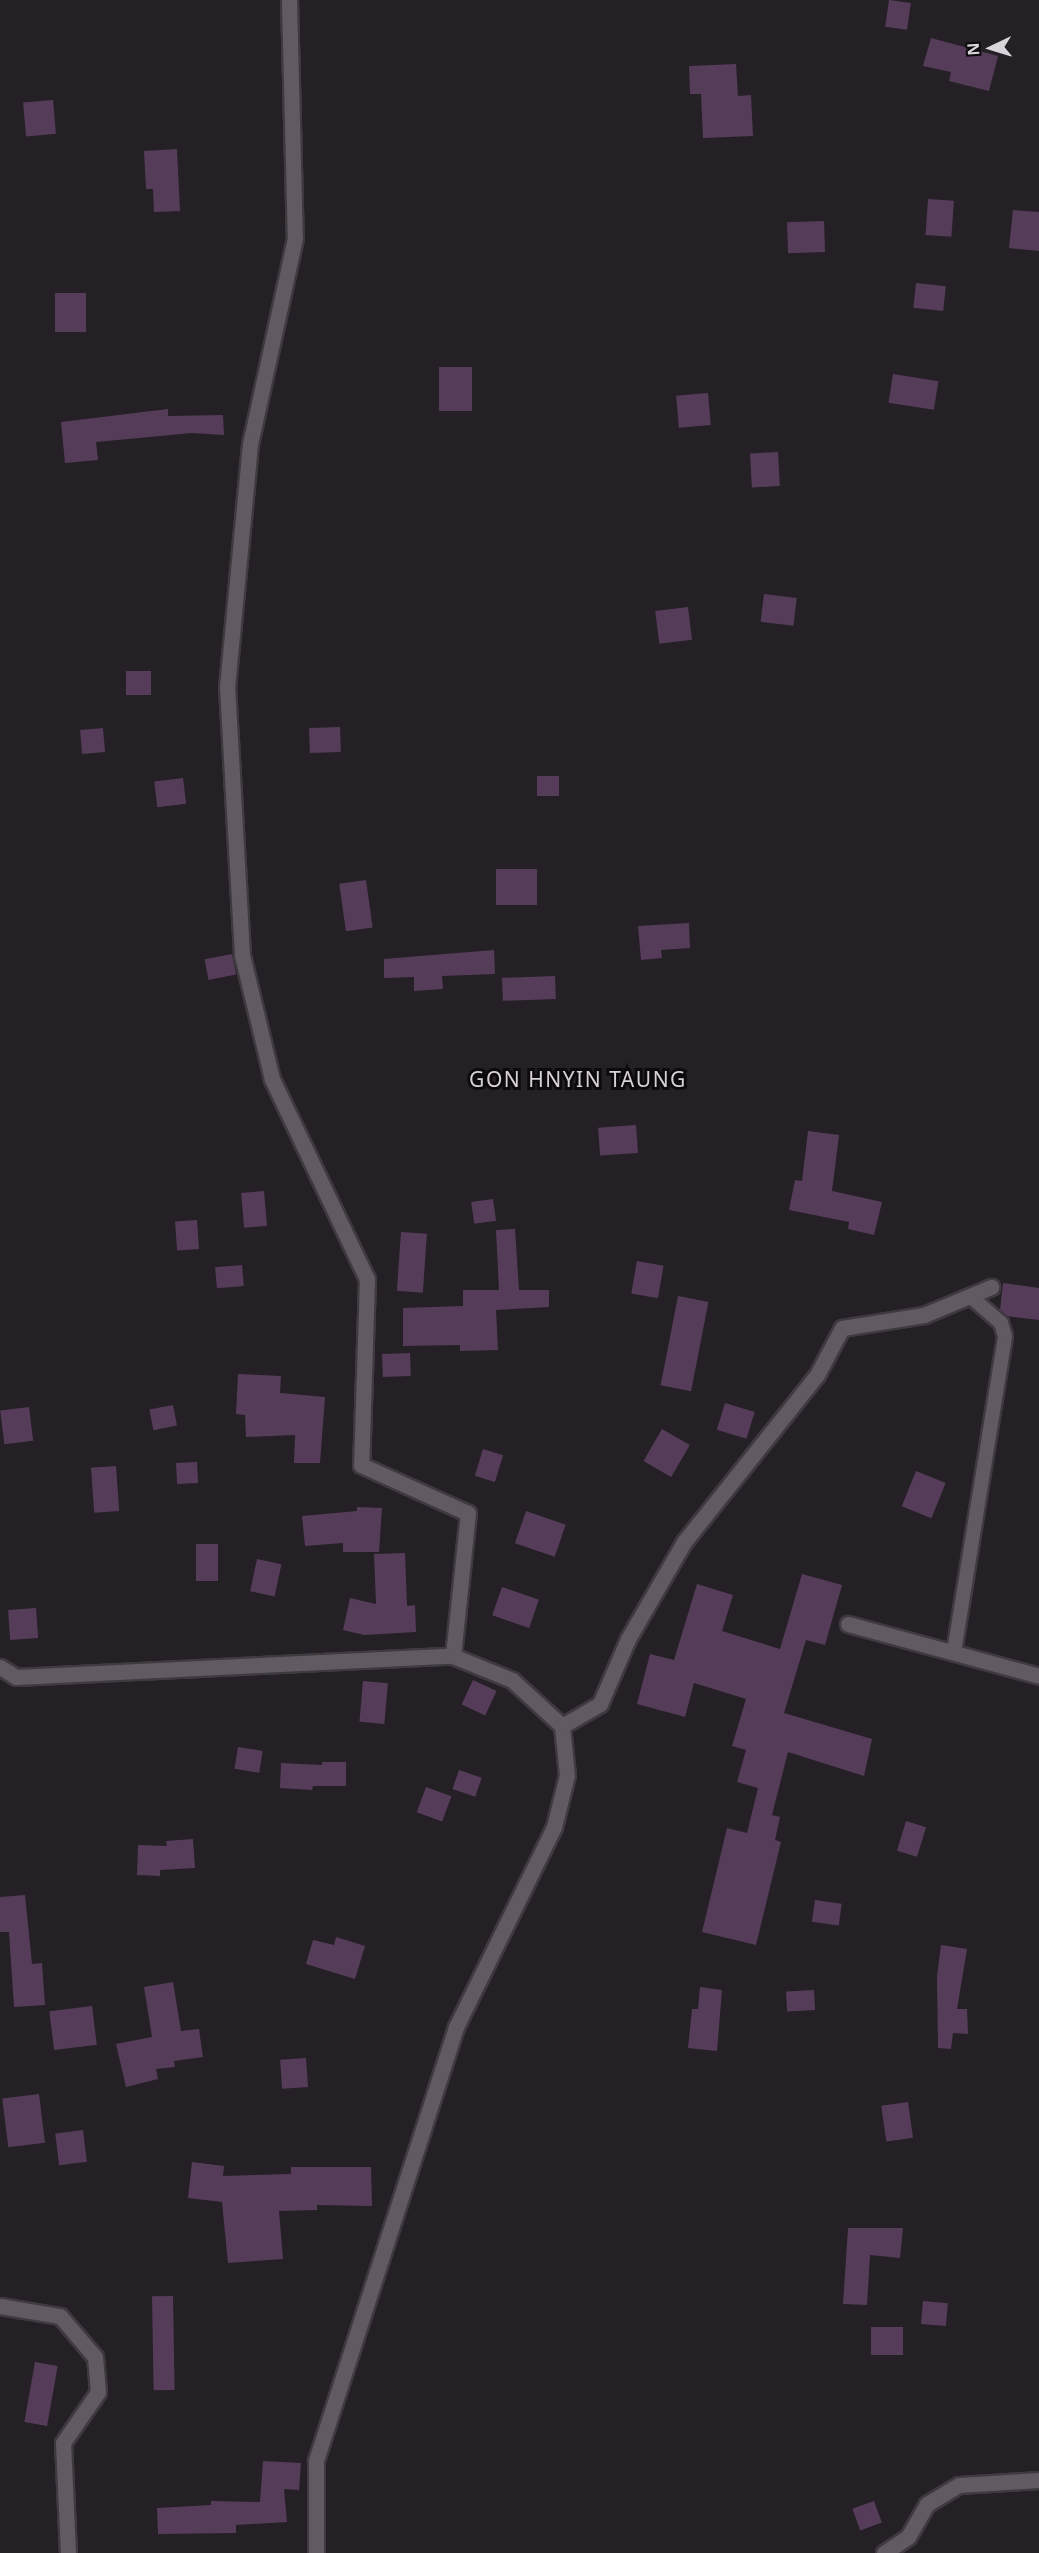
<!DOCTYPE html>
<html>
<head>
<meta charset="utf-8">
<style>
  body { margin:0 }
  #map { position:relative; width:1039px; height:2553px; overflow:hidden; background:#251f26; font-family:"Noto Sans",sans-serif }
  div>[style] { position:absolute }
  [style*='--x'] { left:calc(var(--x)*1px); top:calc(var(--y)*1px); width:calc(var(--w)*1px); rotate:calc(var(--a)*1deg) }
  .building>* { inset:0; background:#553d59; transform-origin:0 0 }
  .roads { filter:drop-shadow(2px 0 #3f3a40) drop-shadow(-2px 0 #3f3a40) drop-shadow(0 2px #3f3a40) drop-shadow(0 -2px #3f3a40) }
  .lane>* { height:14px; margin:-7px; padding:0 7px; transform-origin:7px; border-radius:7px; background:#615a62 }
  .street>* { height:15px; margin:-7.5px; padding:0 7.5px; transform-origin:7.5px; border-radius:7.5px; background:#615a62 }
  span { translate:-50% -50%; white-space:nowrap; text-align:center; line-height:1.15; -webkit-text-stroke:6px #0c0a0d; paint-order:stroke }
  .quarter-label { font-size:21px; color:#d8cfd9; letter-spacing:1.5px }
  .north { position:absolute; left:961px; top:18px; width:60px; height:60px; -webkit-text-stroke:4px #0c0a0d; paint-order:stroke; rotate:266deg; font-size:16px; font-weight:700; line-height:24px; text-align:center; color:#d9d5da }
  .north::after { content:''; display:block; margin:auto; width:21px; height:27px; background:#d9d5da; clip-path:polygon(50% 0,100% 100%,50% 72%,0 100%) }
</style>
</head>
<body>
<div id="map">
  <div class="building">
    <i style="left:889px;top:0;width:22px;height:27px;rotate:8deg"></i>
    <i style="clip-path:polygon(931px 38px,998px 56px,989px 91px,949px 81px,951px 72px,923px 66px)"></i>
    <i style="clip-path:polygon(736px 64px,738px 96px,751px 95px,753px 136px,703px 138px,701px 94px,690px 94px,689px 66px)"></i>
    <i style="left:53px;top:100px;width:34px;height:30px;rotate:85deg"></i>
    <i style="clip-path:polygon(177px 149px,180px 211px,154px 212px,153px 189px,146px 189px,144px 151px)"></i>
    <i style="left:928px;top:199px;width:26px;height:36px;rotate:4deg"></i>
    <i style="clip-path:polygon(1013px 210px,1039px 212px,1039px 251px,1009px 248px)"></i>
    <i style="left:824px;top:221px;width:31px;height:37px;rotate:88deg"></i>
    <i style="left:916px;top:283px;width:30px;height:25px;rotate:6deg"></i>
    <i style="left:55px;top:293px;width:31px;height:39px"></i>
    <i style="left:439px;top:367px;width:33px;height:44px"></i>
    <i style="left:893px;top:374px;width:46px;height:29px;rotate:9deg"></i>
    <i style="left:708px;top:393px;width:32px;height:32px;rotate:85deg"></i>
    <i style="clip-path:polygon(168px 409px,168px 416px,223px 415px,224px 435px,192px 433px,96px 442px,98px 460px,65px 463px,61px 422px)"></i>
    <i style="left:778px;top:452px;width:34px;height:28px;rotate:87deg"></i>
    <i style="left:764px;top:594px;width:33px;height:28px;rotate:7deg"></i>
    <i style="left:688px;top:607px;width:33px;height:33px;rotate:83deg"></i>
    <i style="left:151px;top:671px;width:24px;height:25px;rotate:90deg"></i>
    <i style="left:340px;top:727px;width:25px;height:31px;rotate:88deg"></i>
    <i style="left:103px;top:728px;width:24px;height:23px;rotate:85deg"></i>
    <i style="left:559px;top:776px;width:20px;height:22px;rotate:90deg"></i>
    <i style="left:183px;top:778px;width:26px;height:29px;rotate:83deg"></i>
    <i style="left:496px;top:869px;width:41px;height:36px"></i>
    <i style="left:366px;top:880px;width:48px;height:27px;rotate:82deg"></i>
    <i style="clip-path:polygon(689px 923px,690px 948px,661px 950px,662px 958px,641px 960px,638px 926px)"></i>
    <i style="clip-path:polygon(494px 950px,495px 974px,442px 976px,443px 989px,414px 991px,414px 977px,384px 978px,384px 959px)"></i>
    <i style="left:232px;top:954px;width:21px;height:28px;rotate:79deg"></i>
    <i style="left:555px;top:976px;width:23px;height:53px;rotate:88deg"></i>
    <i style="left:636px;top:1125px;width:28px;height:38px;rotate:86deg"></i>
    <i style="clip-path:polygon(808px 1131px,839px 1135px,832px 1191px,882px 1202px,874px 1235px,848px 1229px,849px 1222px,789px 1210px,795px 1180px,802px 1181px)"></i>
    <i style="left:264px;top:1191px;width:35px;height:23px;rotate:85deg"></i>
    <i style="left:493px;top:1199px;width:22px;height:22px;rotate:82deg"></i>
    <i style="left:197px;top:1220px;width:29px;height:22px;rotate:86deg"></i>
    <i style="clip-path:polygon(515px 1229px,519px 1290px,549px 1290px,549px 1307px,496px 1310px,498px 1350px,460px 1351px,460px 1345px,403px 1346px,403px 1308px,463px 1306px,463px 1290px,499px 1290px,496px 1230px)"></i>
    <i style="left:401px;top:1232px;width:26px;height:59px;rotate:4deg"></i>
    <i style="left:637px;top:1261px;width:27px;height:33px;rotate:10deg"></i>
    <i style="left:242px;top:1265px;width:21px;height:27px;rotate:85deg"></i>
    <i style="clip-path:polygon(1003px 1283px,1039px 1288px,1039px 1320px,1007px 1316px,1000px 1310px)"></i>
    <i style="left:678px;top:1296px;width:31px;height:91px;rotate:11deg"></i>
    <i style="left:410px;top:1353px;width:23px;height:28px;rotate:88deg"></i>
    <i style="clip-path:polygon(238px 1374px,281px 1376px,280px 1393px,325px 1397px,320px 1463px,294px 1463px,295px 1435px,246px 1437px,245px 1415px,236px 1414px)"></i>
    <i style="left:725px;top:1403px;width:31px;height:28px;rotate:17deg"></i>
    <i style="left:173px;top:1405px;width:21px;height:24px;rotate:79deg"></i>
    <i style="left:29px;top:1407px;width:34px;height:29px;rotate:83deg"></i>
    <i style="left:662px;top:1429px;width:32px;height:37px;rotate:30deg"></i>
    <i style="left:483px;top:1449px;width:21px;height:28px;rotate:17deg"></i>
    <i style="left:197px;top:1462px;width:21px;height:21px;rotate:87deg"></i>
    <i style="left:116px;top:1466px;width:45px;height:25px;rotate:86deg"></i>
    <i style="left:916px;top:1471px;width:32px;height:38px;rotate:22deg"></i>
    <i style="clip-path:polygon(357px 1507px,382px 1508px,379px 1552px,343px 1552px,343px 1543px,305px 1546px,302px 1516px,357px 1511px)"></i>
    <i style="left:526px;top:1511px;width:42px;height:34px;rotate:19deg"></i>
    <i style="left:196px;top:1544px;width:22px;height:37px"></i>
    <i style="clip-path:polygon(405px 1553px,407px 1606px,415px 1605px,416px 1632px,364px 1635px,343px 1630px,350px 1598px,376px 1604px,374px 1554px)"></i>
    <i style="left:257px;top:1559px;width:25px;height:33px;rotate:12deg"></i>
    <i style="clip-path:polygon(802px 1574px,842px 1585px,825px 1645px,806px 1640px,784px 1713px,872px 1739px,864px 1776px,788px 1752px,772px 1815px,780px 1817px,775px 1840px,781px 1842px,756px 1945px,702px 1932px,727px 1828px,747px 1833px,758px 1788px,737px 1782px,746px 1750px,732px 1746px,746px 1699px,694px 1683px,685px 1717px,637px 1704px,650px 1654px,674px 1660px,697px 1584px,733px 1595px,722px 1631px,780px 1649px)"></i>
    <i style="left:502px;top:1587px;width:39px;height:30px;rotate:19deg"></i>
    <i style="left:36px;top:1608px;width:30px;height:28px;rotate:86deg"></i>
    <i style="left:473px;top:1680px;width:26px;height:27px;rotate:25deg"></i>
    <i style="left:363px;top:1681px;width:25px;height:41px;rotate:5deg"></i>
    <i style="left:238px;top:1747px;width:25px;height:22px;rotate:9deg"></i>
    <i style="clip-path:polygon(322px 1762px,346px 1762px,346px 1786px,313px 1786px,312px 1790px,280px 1788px,281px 1763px,322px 1765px)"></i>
    <i style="left:459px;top:1770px;width:24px;height:20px;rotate:19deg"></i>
    <i style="left:426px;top:1787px;width:27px;height:27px;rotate:20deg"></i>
    <i style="left:906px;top:1821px;width:21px;height:31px;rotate:17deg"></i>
    <i style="clip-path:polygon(193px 1839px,195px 1868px,160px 1870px,160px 1876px,137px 1875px,138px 1845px,167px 1846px,166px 1841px)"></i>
    <i style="clip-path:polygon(25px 1895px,32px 1964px,42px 1963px,45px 2005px,14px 2007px,9px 1932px,0 1932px,0 1897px)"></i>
    <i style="left:815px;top:1900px;width:27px;height:22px;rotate:8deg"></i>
    <i style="clip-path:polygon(336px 1937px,365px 1946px,355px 1979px,306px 1964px,313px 1940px,334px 1945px)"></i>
    <i style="clip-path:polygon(941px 1945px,967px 1949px,957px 2009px,967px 2009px,968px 2034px,953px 2033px,951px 2049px,938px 2048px,937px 1976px)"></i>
    <i style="clip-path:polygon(173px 1982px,181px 2031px,199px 2029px,203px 2057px,174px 2061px,175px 2067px,156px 2069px,158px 2079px,126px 2087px,116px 2044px,152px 2037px,144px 1987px)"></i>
    <i style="clip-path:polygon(700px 1987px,722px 1990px,717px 2051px,688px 2048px,692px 2009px,698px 2009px)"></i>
    <i style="left:814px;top:1990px;width:20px;height:28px;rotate:87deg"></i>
    <i style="left:92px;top:2006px;width:39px;height:43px;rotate:83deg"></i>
    <i style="left:306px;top:2058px;width:29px;height:26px;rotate:86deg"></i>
    <i style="left:39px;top:2094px;width:49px;height:37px;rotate:83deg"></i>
    <i style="left:908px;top:2102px;width:36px;height:27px;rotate:82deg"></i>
    <i style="left:83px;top:2130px;width:32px;height:28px;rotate:83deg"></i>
    <i style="clip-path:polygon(192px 2162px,224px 2166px,223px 2176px,291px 2174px,291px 2167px,371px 2167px,372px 2206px,317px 2205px,317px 2210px,279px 2211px,283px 2259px,228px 2263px,222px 2202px,188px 2198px)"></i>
    <i style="clip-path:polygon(848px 2228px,903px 2228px,900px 2258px,870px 2255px,867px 2305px,843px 2304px)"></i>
    <i style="left:173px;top:2296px;width:94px;height:21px;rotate:89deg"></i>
    <i style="left:923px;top:2301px;width:25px;height:23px;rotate:5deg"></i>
    <i style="left:871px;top:2327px;width:32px;height:28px"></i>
    <i style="left:35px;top:2362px;width:23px;height:61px;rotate:10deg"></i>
    <i style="clip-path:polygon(263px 2461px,301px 2463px,299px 2490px,284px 2489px,287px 2522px,236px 2525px,236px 2533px,158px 2534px,157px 2508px,211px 2505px,211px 2501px,260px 2502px)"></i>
    <i style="left:874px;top:2501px;width:23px;height:23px;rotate:70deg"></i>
  </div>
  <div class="roads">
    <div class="lane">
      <i style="--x:954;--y:1652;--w:320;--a:-80.8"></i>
      <i style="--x:1005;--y:1336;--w:14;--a:-107"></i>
      <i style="--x:1001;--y:1323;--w:38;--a:-139"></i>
    </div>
    <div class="street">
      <i style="--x:289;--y:0;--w:238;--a:88.6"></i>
      <i style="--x:295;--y:238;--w:211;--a:102.3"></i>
      <i style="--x:250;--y:444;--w:243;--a:95.4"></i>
      <i style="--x:227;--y:686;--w:269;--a:86.8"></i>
      <i style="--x:242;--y:955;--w:128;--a:76.4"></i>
      <i style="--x:272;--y:1079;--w:221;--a:64.6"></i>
      <i style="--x:367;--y:1279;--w:186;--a:91.8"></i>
      <i style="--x:361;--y:1465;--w:117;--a:24.2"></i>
      <i style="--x:468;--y:1513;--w:144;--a:96"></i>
      <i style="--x:453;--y:1656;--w:64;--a:22.1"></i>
      <i style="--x:512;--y:1680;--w:68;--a:42.6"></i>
      <i style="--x:562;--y:1726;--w:49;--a:84.2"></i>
      <i style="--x:567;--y:1775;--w:54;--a:104"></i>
      <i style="--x:554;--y:1827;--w:223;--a:116.1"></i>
      <i style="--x:456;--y:2027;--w:456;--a:107.9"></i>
      <i style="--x:316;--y:2461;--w:92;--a:90"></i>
      <i style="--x:848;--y:1624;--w:198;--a:15.2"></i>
      <i style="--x:0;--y:1667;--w:19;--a:32"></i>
      <i style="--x:16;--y:1677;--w:438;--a:-2.8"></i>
      <i style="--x:562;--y:1726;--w:44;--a:-30.1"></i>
      <i style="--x:600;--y:1704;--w:71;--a:-66.7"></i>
      <i style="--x:628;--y:1639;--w:112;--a:-60"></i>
      <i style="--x:684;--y:1542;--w:213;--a:-51.5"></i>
      <i style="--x:817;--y:1375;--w:53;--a:-62"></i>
      <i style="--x:842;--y:1328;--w:83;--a:-9"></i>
      <i style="--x:924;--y:1315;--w:73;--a:-22.7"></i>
      <i style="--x:0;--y:2306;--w:61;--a:9.5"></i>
      <i style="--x:60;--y:2316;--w:54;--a:49.5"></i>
      <i style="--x:95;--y:2357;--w:35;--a:85"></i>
      <i style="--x:98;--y:2392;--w:62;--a:124.5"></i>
      <i style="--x:63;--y:2443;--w:110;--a:87.4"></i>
      <i style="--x:884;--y:2553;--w:29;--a:-34"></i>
      <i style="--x:908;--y:2537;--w:38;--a:-60"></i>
      <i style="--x:927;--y:2504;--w:37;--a:-31"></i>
      <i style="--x:959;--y:2485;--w:80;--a:-3.6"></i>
    </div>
  </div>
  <div class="quarter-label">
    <span style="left:578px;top:1079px">GON HNYIN TAUNG</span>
  </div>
  <div class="north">N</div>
</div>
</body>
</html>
